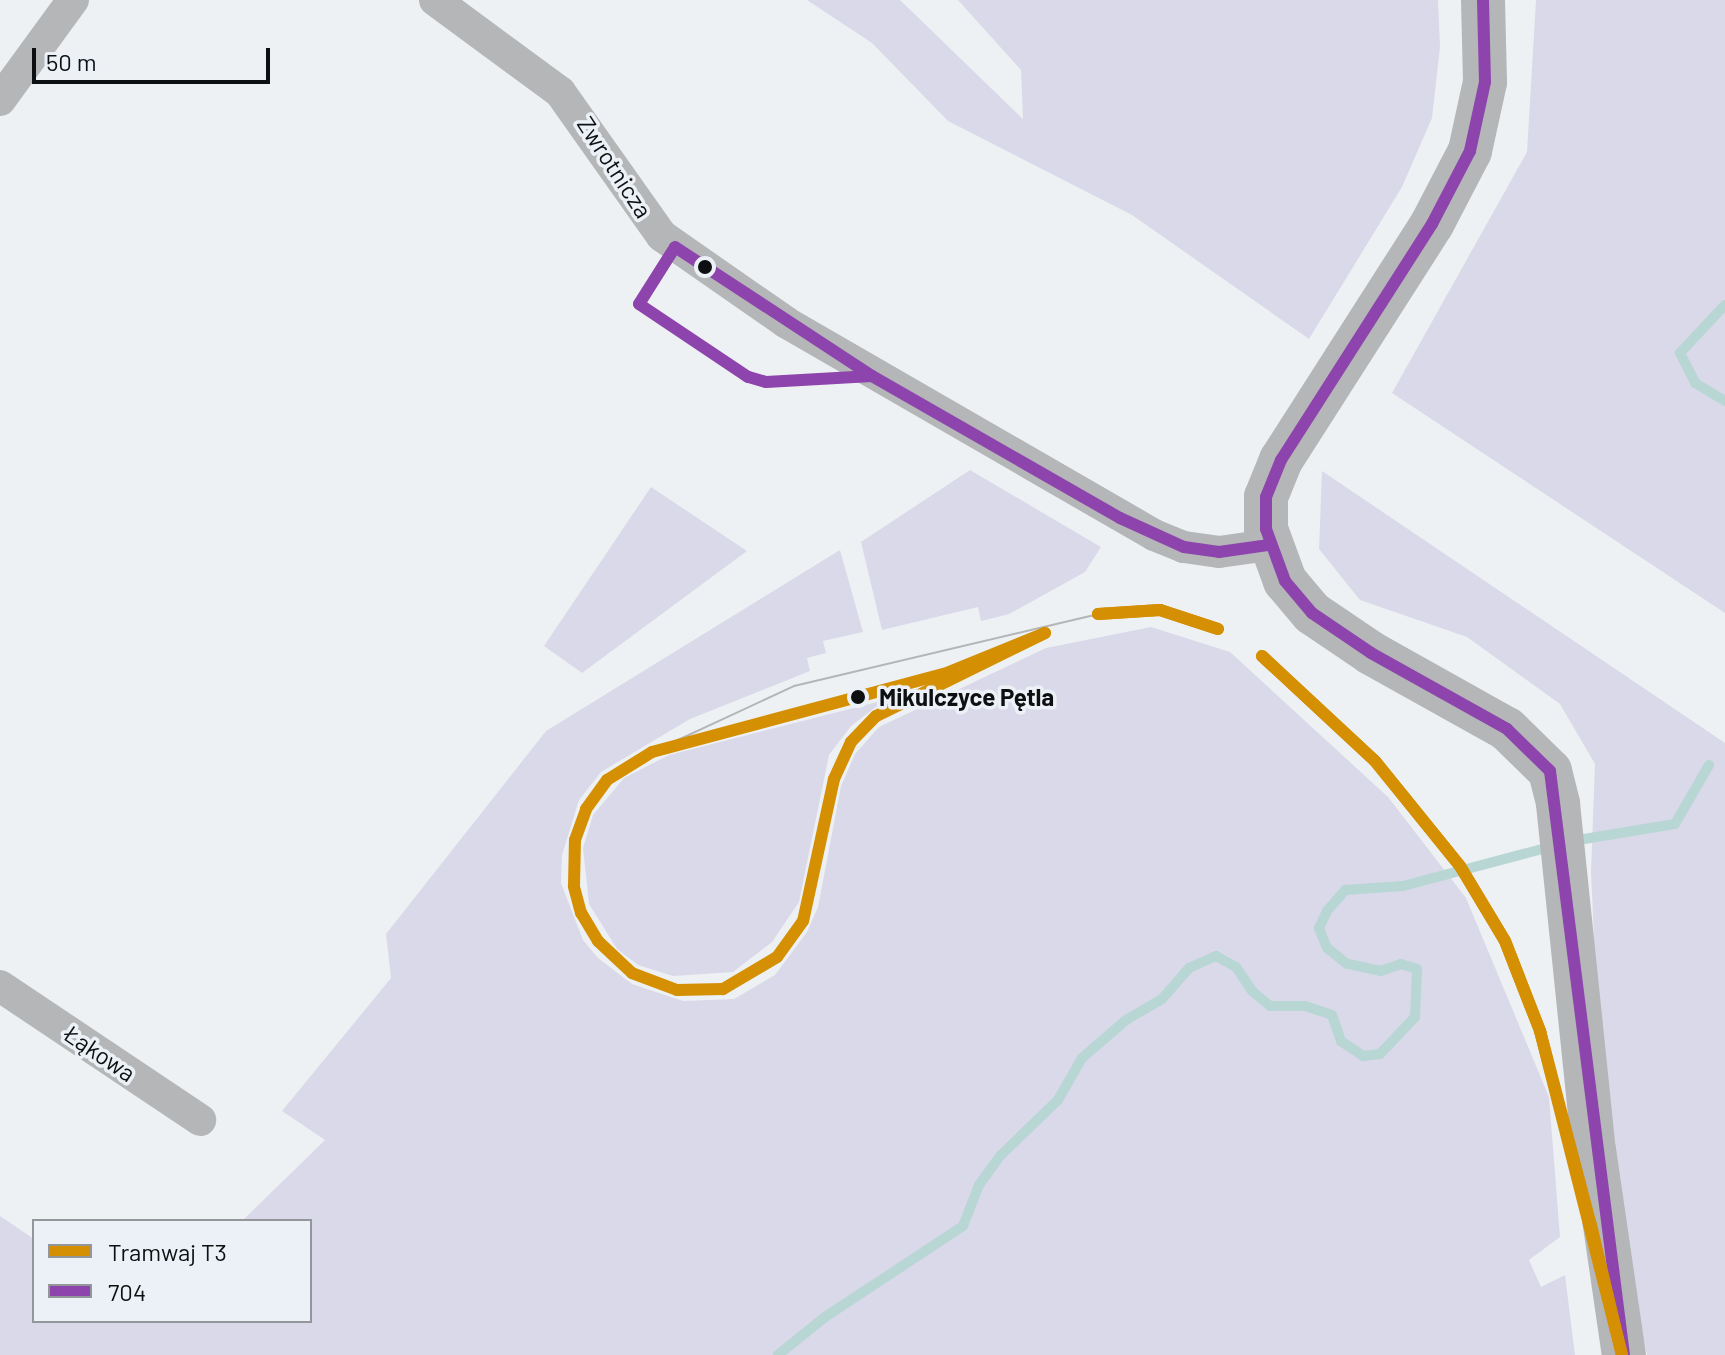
<!DOCTYPE html>
<html>
<head>
<meta charset="utf-8">
<style>
  body { margin:0 }
  #map { position:relative; width:1725px; height:1355px; overflow:hidden; background:#eef1f3; font-family:Barlow,sans-serif }
  div>[style] { position:absolute }
  [style*='--x'] { left:calc(var(--x)*1px); top:calc(var(--y)*1px); width:calc(var(--w)*1px); rotate:calc(var(--a)*1deg) }
  .green>* { inset:0; background:#dad9e9 }
  .stream>* { height:10px; margin:-5px; padding:0 5px; transform-origin:5px; border-radius:5px; background:#b7d6d4 }
  .street>* { height:32px; margin:-16px; padding:0 16px; transform-origin:16px; border-radius:16px; background:#b5b6b8 }
  .secondary>* { height:44px; margin:-22px; padding:0 22px; transform-origin:22px; border-radius:22px; background:#b4b6b7 }
  .tram>* { height:2px; margin:-1px; padding:0 1px; transform-origin:1px; border-radius:1px; background:#b3b5b6 }
  .bus-1>* { height:12px; margin:-6px; padding:0 6px; transform-origin:6px; border-radius:6px; background:#8e44ad }
  .tram-1>* { height:12px; margin:-6px; padding:0 6px; transform-origin:6px; border-radius:6px; background:#d48f03 }
  .dots>* { width:22px; height:22px; translate:-50% -50%; box-sizing:border-box; border:4px solid #ebf1f6; border-radius:50% }
  span { translate:-50% -50%; white-space:nowrap; text-align:center; line-height:1.15; -webkit-text-stroke:7px #ebf1f6; paint-order:stroke }
  .street-label { font-size:24px; color:#0e0f11 }
  .stop-label { font-size:24px; color:#0e0f11; font-weight:700 }
  .left { translate:0 -50%; text-align:left }
  .legend { position:absolute; left:32px; top:1219px; width:280px; height:104px; box-sizing:border-box; background:#ebf1f6; border:2px solid #93979a; margin:0; padding:10px 14px; list-style:none; font-size:24px; color:#0e0f11 }
  .legend li { display:flex; align-items:center; gap:16px; height:40px }
  .legend b { width:40px; border:2px solid #93979a }
  .scale { position:absolute; left:32px; top:48px; width:238px; height:36px; box-sizing:border-box; border:4px solid #0e0f11; border-top:0; padding-left:10px; font-size:24px; line-height:28px; white-space:nowrap; color:#0e0f11; -webkit-text-stroke:6px #ebf1f6; paint-order:stroke }
</style>
</head>
<body>
<div id="map">
  <div class="green">
    <i style="clip-path:polygon(807px 0,900px 0,1023px 119px,1021px 70px,958px 0,1438px 0,1440px 47px,1432px 118px,1402px 187px,1309px 339px,1132px 215px,948px 121px,872px 43px)"></i>
    <i style="clip-path:polygon(1536px 0,1725px 0,1725px 613px,1392px 393px,1527px 152px)"></i>
    <i style="clip-path:polygon(970px 470px,1101px 547px,1085px 572px,1009px 614px,981px 621px,978px 607px,882px 630px,861px 542px)"></i>
    <i style="clip-path:polygon(1322px 471px,1725px 743px,1725px 1355px,1647px 1355px,1625px 1255px,1597px 1006px,1591px 872px,1595px 764px,1560px 704px,1467px 637px,1360px 600px,1319px 549px)"></i>
    <i style="clip-path:polygon(651px 487px,747px 551px,582px 673px,544px 646px)"></i>
    <i style="clip-path:polygon(840px 550px,863px 632px,823px 641px,826px 653px,807px 658px,810px 671px,690px 719px,601px 772px,579px 800px,562px 855px,561px 883px,583px 940px,598px 958px,632px 984px,683px 1001px,734px 999px,775px 975px,807px 932px,818px 907px,841px 786px,855px 754px,879px 727px,1046px 648px,1151px 627px,1230px 652px,1388px 797px,1466px 898px,1549px 1097px,1560px 1237px,1529px 1260px,1541px 1287px,1565px 1275px,1575px 1355px,0 1355px,0 1216px,34px 1239px,34px 1321px,310px 1321px,310px 1221px,242px 1221px,325px 1140px,282px 1111px,391px 978px,386px 934px,546px 731px)"></i>
    <i style="clip-path:polygon(885px 700px,851px 726px,829px 755px,799px 902px,772px 942px,733px 972px,673px 976px,638px 965px,617px 949px,589px 904px,583px 848px,593px 815px,624px 778px,669px 755px)"></i>
  </div>
  <div class="stream">
    <i style="--x:1725;--y:305;--w:66;--a:133.2"></i>
    <i style="--x:1680;--y:353;--w:34;--a:63"></i>
    <i style="--x:1695;--y:383;--w:35;--a:31"></i>
    <i style="--x:1572;--y:841;--w:104;--a:-9.4"></i>
    <i style="--x:1675;--y:824;--w:68;--a:-60"></i>
    <i style="--x:778;--y:1355;--w:60;--a:-39"></i>
    <i style="--x:825;--y:1317;--w:165;--a:-33.4"></i>
    <i style="--x:963;--y:1226;--w:44;--a:-68.7"></i>
    <i style="--x:979;--y:1185;--w:37;--a:-54"></i>
    <i style="--x:1001;--y:1155;--w:79;--a:-44"></i>
    <i style="--x:1058;--y:1100;--w:48;--a:-60.3"></i>
    <i style="--x:1082;--y:1058;--w:58;--a:-40.8"></i>
    <i style="--x:1126;--y:1020;--w:42;--a:-30.3"></i>
    <i style="--x:1162;--y:999;--w:41;--a:-48.9"></i>
    <i style="--x:1189;--y:968;--w:30;--a:-24"></i>
    <i style="--x:1216;--y:956;--w:23;--a:29"></i>
    <i style="--x:1236;--y:967;--w:29;--a:56"></i>
    <i style="--x:1252;--y:991;--w:23;--a:40"></i>
    <i style="--x:1270;--y:1006;--w:35;--a:0"></i>
    <i style="--x:1305;--y:1006;--w:28;--a:18"></i>
    <i style="--x:1332;--y:1015;--w:28;--a:71"></i>
    <i style="--x:1341;--y:1041;--w:27;--a:34"></i>
    <i style="--x:1363;--y:1056;--w:17;--a:-7"></i>
    <i style="--x:1380;--y:1054;--w:51;--a:-46.6"></i>
    <i style="--x:1415;--y:1017;--w:48;--a:-87.6"></i>
    <i style="--x:1417;--y:969;--w:17;--a:-163"></i>
    <i style="--x:1401;--y:964;--w:21;--a:161"></i>
    <i style="--x:1381;--y:971;--w:35;--a:-168"></i>
    <i style="--x:1347;--y:964;--w:26;--a:-141"></i>
    <i style="--x:1327;--y:948;--w:22;--a:-112"></i>
    <i style="--x:1319;--y:928;--w:19;--a:-65"></i>
    <i style="--x:1327;--y:911;--w:28;--a:-49"></i>
    <i style="--x:1345;--y:890;--w:58;--a:-3.9"></i>
    <i style="--x:1403;--y:886;--w:155;--a:-14.9"></i>
  </div>
  <div class="street">
    <i style="--x:435;--y:0;--w:155;--a:36.4"></i>
    <i style="--x:560;--y:92;--w:176;--a:54.7"></i>
    <i style="--x:662;--y:236;--w:152;--a:34.8"></i>
    <i style="--x:787;--y:323;--w:424;--a:30"></i>
    <i style="--x:1154;--y:535;--w:32;--a:22"></i>
    <i style="--x:1184;--y:547;--w:35;--a:8"></i>
    <i style="--x:1219;--y:552;--w:49;--a:-8.1"></i>
    <i style="--x:0;--y:100;--w:124;--a:-53.9"></i>
    <i style="--x:0;--y:986;--w:241;--a:33.8"></i>
  </div>
  <div class="secondary">
    <i style="--x:1483;--y:0;--w:82;--a:88.6"></i>
    <i style="--x:1485;--y:82;--w:71;--a:102.3"></i>
    <i style="--x:1470;--y:151;--w:82;--a:117.5"></i>
    <i style="--x:1432;--y:224;--w:280;--a:122.6"></i>
    <i style="--x:1281;--y:460;--w:40;--a:112"></i>
    <i style="--x:1266;--y:497;--w:32;--a:90"></i>
    <i style="--x:1266;--y:529;--w:55;--a:69.9"></i>
    <i style="--x:1285;--y:581;--w:42;--a:49.8"></i>
    <i style="--x:1312;--y:613;--w:71;--a:34.1"></i>
    <i style="--x:1371;--y:653;--w:156;--a:29.2"></i>
    <i style="--x:1507;--y:729;--w:60;--a:44.3"></i>
    <i style="--x:1550;--y:771;--w:34;--a:76"></i>
    <i style="--x:1558;--y:804;--w:348;--a:84.1"></i>
    <i style="--x:1594;--y:1150;--w:207;--a:81.7"></i>
  </div>
  <div class="tram">
    <i style="--x:652;--y:752;--w:157;--a:-24.9"></i>
    <i style="--x:794;--y:686;--w:312;--a:-13.3"></i>
  </div>
  <div class="bus-1">
    <i style="--x:1483;--y:0;--w:82;--a:88.6"></i>
    <i style="--x:1485;--y:82;--w:71;--a:102.3"></i>
    <i style="--x:1470;--y:151;--w:82;--a:117.5"></i>
    <i style="--x:1432;--y:224;--w:280;--a:122.6"></i>
    <i style="--x:1281;--y:460;--w:40;--a:112"></i>
    <i style="--x:1266;--y:497;--w:32;--a:90"></i>
    <i style="--x:1266;--y:529;--w:55;--a:69.9"></i>
    <i style="--x:1285;--y:581;--w:42;--a:49.8"></i>
    <i style="--x:1312;--y:613;--w:71;--a:34.1"></i>
    <i style="--x:1371;--y:653;--w:156;--a:29.2"></i>
    <i style="--x:1507;--y:729;--w:60;--a:44.3"></i>
    <i style="--x:1550;--y:771;--w:589;--a:82.78"></i>
    <i style="--x:675;--y:247;--w:235;--a:33.2"></i>
    <i style="--x:872;--y:376;--w:106;--a:176.8"></i>
    <i style="--x:766;--y:382;--w:19;--a:-164"></i>
    <i style="--x:748;--y:377;--w:131;--a:-146.2"></i>
    <i style="--x:639;--y:304;--w:67;--a:-57.7"></i>
    <i style="--x:872;--y:376;--w:286;--a:29.8"></i>
    <i style="--x:1120;--y:518;--w:70;--a:24.4"></i>
    <i style="--x:1184;--y:547;--w:35;--a:8"></i>
    <i style="--x:1219;--y:552;--w:49;--a:-8.1"></i>
  </div>
  <div class="tram-1">
    <i style="--x:1160;--y:610;--w:61;--a:18.1"></i>
    <i style="--x:1160;--y:610;--w:61;--a:18.1"></i>
    <i style="--x:1098;--y:614;--w:62;--a:-3.7"></i>
    <i style="--x:1098;--y:614;--w:62;--a:-3.7"></i>
    <i style="--x:1045;--y:633;--w:188;--a:153.8"></i>
    <i style="--x:876;--y:716;--w:36;--a:134"></i>
    <i style="--x:851;--y:742;--w:41;--a:114.7"></i>
    <i style="--x:834;--y:779;--w:145;--a:102.3"></i>
    <i style="--x:803;--y:921;--w:44;--a:125.8"></i>
    <i style="--x:777;--y:957;--w:63;--a:149.3"></i>
    <i style="--x:723;--y:989;--w:46;--a:178.8"></i>
    <i style="--x:677;--y:990;--w:48;--a:-159.3"></i>
    <i style="--x:632;--y:973;--w:47;--a:-136.7"></i>
    <i style="--x:598;--y:941;--w:33;--a:-121"></i>
    <i style="--x:581;--y:913;--w:28;--a:-105"></i>
    <i style="--x:574;--y:886;--w:46;--a:-88.8"></i>
    <i style="--x:575;--y:840;--w:33;--a:-70"></i>
    <i style="--x:586;--y:809;--w:36;--a:-54"></i>
    <i style="--x:607;--y:780;--w:53;--a:-31.9"></i>
    <i style="--x:652;--y:752;--w:302;--a:-15"></i>
    <i style="--x:944;--y:674;--w:109;--a:-22.1"></i>
    <i style="--x:1262;--y:656;--w:154;--a:42.9"></i>
    <i style="--x:1262;--y:656;--w:154;--a:42.9"></i>
    <i style="--x:1375;--y:761;--w:135;--a:51"></i>
    <i style="--x:1375;--y:761;--w:135;--a:51"></i>
    <i style="--x:1460;--y:866;--w:87;--a:59"></i>
    <i style="--x:1460;--y:866;--w:87;--a:59"></i>
    <i style="--x:1505;--y:941;--w:97;--a:68.7"></i>
    <i style="--x:1505;--y:941;--w:97;--a:68.7"></i>
    <i style="--x:1540;--y:1031;--w:201;--a:75.3"></i>
    <i style="--x:1591;--y:1225;--w:134;--a:76.6"></i>
    <i style="--x:1622;--y:1355;--w:334;--a:-104.2"></i>
  </div>
  <div class="dots">
    <i style="left:705px;top:267px;background:#0e0f11"></i>
    <i style="left:858px;top:697px;background:#0e0f11"></i>
  </div>
  <div class="street-label">
    <span style="left:615px;top:167px;rotate:57deg">Zwrotnicza</span>
    <span style="left:100px;top:1053px;rotate:34deg">Łąkowa</span>
  </div>
  <div class="stop-label">
    <span class="left" style="left:879px;top:697px">Mikulczyce Pętla</span>
  </div>
  <ul class="legend">
  <li><b style="height:10px;background:#d48f03"></b>Tramwaj T3</li>
  <li><b style="height:10px;background:#8e44ad"></b>704</li>
  </ul>
  <div class="scale">50 m</div>
</div>
</body>
</html>
